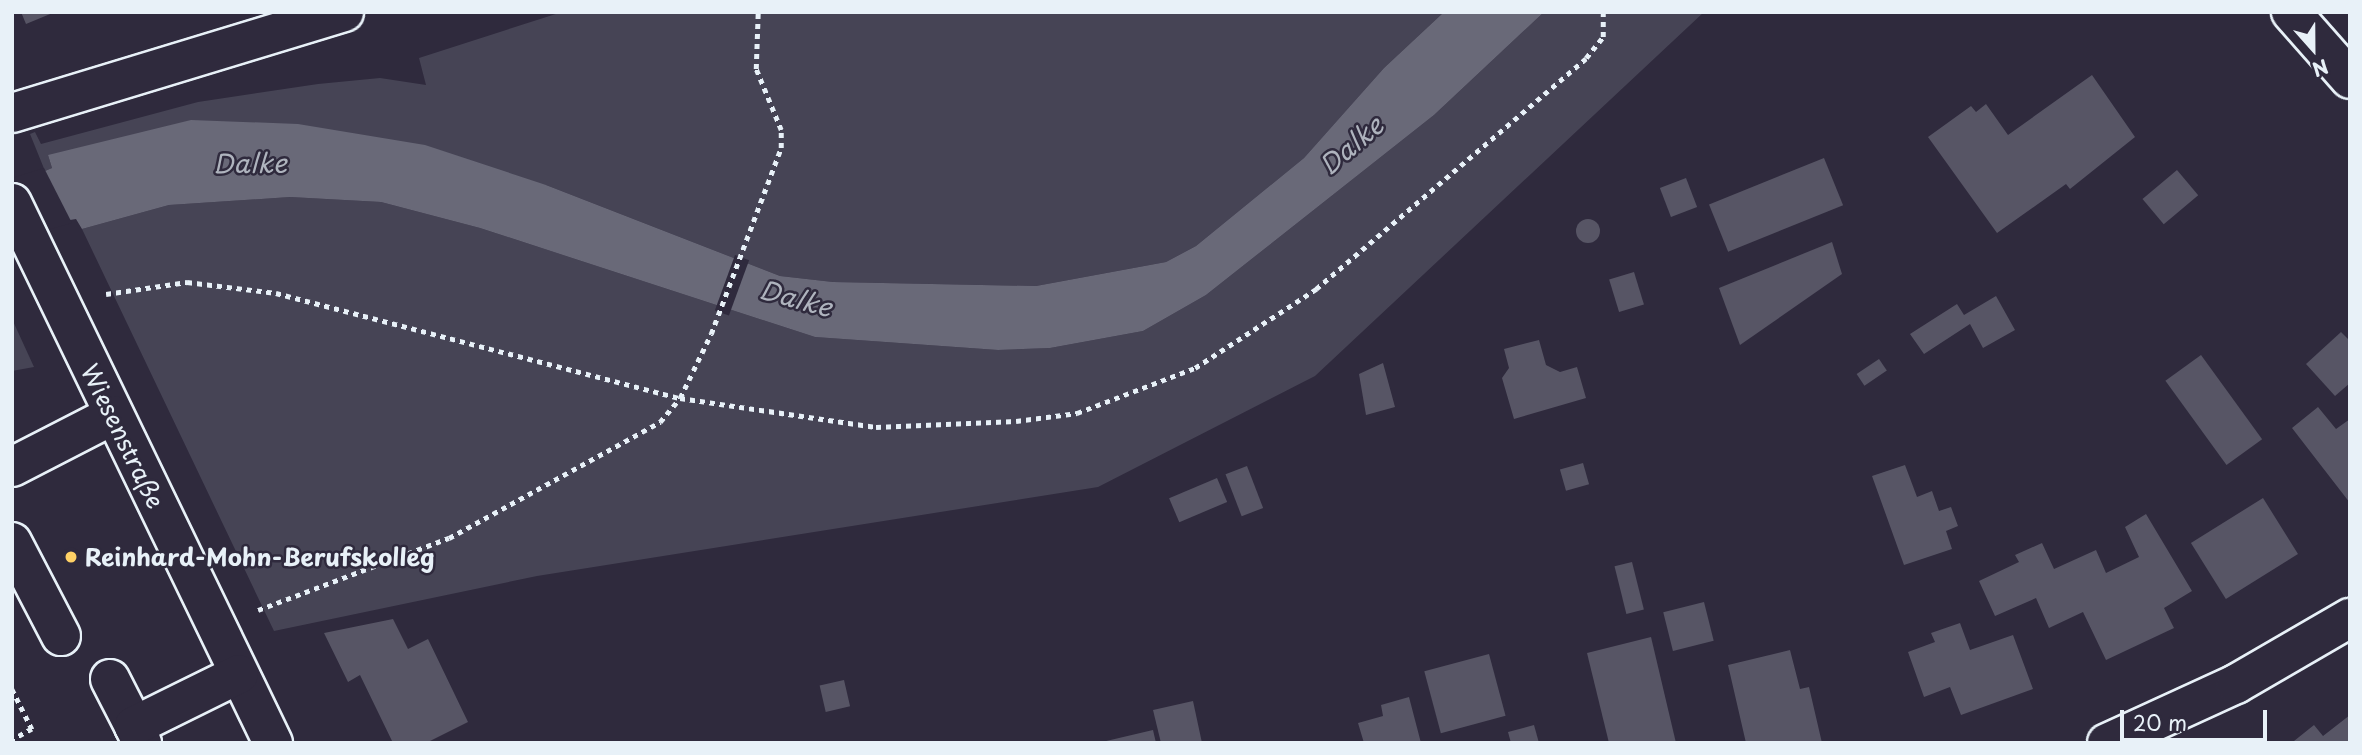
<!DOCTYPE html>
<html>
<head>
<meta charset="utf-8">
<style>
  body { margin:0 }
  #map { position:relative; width:2362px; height:755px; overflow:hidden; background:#2f2a3d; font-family:"Playpen Sans",sans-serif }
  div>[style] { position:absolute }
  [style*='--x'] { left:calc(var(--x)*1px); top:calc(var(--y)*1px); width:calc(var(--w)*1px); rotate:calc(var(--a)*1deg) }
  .green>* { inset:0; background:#464455 }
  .water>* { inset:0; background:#696978 }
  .pier>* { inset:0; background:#2f2a3d; transform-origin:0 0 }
  .building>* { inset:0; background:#575565; transform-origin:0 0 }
  .round { border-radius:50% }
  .path>* { height:4.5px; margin-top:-2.25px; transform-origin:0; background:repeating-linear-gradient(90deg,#e8f1f8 0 5px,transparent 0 10px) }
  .roads { filter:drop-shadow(2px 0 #e8f1f8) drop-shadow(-2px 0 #e8f1f8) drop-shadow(0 2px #e8f1f8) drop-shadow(0 -2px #e8f1f8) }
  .minor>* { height:38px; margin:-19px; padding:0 19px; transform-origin:19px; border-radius:19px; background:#2f2a3d }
  .dots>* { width:19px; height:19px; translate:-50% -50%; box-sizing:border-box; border:4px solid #2f2a3d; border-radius:50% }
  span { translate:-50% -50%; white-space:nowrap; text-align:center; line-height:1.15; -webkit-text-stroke:5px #2f2a3d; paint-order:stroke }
  .street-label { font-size:24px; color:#e8f1f8 }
  .poi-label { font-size:24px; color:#e8f1f8; font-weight:700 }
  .left { translate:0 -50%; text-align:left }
  .water-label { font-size:26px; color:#afb4be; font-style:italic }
  .frame { position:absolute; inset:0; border:14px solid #e8f1f8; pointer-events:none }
  .north { position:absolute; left:2278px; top:14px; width:70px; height:70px; -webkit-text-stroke:5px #2f2a3d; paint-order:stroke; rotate:159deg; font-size:19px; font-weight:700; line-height:28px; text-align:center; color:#e8f1f8 }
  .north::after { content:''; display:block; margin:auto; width:24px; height:32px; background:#e8f1f8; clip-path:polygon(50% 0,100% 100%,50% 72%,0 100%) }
  .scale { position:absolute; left:2120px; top:710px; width:147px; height:32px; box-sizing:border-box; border:4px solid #e8f1f8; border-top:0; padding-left:9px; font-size:21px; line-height:24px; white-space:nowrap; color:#e8f1f8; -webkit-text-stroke:5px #2f2a3d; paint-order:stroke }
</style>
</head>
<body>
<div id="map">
  <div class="green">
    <i style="clip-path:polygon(562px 12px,1444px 12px,1384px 68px,1304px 158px,1196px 246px,1166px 262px,1036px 286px,833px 282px,780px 276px,546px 185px,48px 155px,52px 168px,45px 171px,30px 134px,35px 132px,41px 144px,198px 102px,318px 84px,380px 78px,426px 85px,419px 58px)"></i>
    <i style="clip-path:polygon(1544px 12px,1704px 12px,1315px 376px,1098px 487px,537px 576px,274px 631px,82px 229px,169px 205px,290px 197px,381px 202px,480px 228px,815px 337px,998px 350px,1050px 348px,1143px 331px,1206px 295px,1434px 115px)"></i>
    <i style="clip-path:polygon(12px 319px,34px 367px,12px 371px)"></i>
  </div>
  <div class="water">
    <i style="clip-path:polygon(1444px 12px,1544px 12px,1434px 115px,1206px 295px,1143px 331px,1050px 348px,998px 350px,815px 337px,480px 228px,381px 202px,290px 197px,169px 205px,82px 229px,76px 219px,70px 220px,12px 237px,45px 171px,52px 168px,48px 155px,191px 120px,298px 124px,425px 145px,546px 185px,780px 276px,833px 282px,1036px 286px,1166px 262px,1196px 246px,1304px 158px,1384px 68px)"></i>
  </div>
  <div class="pier">
    <i style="clip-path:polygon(44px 168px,72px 223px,12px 240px,12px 178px)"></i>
    <i style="left:735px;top:255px;width:15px;height:59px;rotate:20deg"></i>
  </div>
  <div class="building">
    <i style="clip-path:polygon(21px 12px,55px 12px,26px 24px)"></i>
    <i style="clip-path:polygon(2092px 75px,2135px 137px,2070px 189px,2066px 184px,1997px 233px,1928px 137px,1971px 106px,1976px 112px,1986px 104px,2008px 135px)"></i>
    <i style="left:1824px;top:158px;width:51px;height:124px;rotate:68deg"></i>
    <i style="left:2177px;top:170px;width:33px;height:45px;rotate:50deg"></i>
    <i style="left:1686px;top:178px;width:31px;height:28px;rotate:69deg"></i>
    <i class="round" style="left:1576px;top:219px;width:24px;height:24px"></i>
    <i style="clip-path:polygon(1832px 242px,1842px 274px,1740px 345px,1719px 288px)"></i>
    <i style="left:1634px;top:272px;width:34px;height:26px;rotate:73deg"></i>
    <i style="clip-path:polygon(1996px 296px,2015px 330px,1983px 348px,1970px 324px,1924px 354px,1910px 334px,1957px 304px,1964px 315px)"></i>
    <i style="clip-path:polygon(2341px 332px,2350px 341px,2350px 383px,2335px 396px,2306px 364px)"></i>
    <i style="clip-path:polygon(1539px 340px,1546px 365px,1560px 372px,1577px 367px,1586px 398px,1514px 419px,1502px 378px,1509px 368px,1504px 349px)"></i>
    <i style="left:2201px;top:355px;width:104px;height:44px;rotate:54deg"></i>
    <i style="left:1879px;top:359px;width:14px;height:27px;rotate:56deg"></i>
    <i style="clip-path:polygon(1383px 363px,1395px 407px,1366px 415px,1359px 374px)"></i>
    <i style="clip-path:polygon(2318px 407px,2336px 429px,2350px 419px,2350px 503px,2292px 428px)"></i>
    <i style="left:1583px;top:463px;width:22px;height:24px;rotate:74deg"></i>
    <i style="clip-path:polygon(1905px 465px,1917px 497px,1932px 491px,1939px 511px,1951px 507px,1958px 526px,1946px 531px,1952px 549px,1904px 565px,1872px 476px)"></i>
    <i style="left:1247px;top:466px;width:45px;height:23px;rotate:69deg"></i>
    <i style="left:1217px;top:478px;width:26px;height:52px;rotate:67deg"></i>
    <i style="left:2263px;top:498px;width:66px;height:85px;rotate:58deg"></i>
    <i style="clip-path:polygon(2146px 514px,2192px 591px,2164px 608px,2174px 628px,2106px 660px,2083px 612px,2049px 628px,2036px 598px,1995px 616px,1979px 581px,2019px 562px,2015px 555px,2042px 543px,2054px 569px,2096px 550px,2106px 573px,2139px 557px,2125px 527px)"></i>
    <i style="left:1632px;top:562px;width:49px;height:18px;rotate:76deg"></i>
    <i style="left:1704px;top:602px;width:40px;height:42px;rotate:76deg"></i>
    <i style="clip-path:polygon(393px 619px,408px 649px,428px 639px,468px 722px,426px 743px,393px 743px,360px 675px,348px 682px,324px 633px)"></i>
    <i style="clip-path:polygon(1960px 623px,1970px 650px,2013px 635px,2033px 689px,1961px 715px,1950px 687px,1924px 697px,1908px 652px,1935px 642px,1931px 633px)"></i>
    <i style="clip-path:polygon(1651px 637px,1676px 743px,1609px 743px,1587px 653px)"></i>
    <i style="clip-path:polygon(1790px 650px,1800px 689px,1809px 687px,1822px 743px,1746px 743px,1728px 665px)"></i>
    <i style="left:1489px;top:654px;width:64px;height:67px;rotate:75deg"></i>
    <i style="left:844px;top:680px;width:27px;height:25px;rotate:77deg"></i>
    <i style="clip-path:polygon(1409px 697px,1421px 743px,1364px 743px,1358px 723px,1383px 716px,1381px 705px)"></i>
    <i style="clip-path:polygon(1193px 701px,1202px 743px,1161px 743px,1153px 710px)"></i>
    <i style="clip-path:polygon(2350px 715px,2350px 743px,2294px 741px,2314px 725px,2323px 736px)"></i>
    <i style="clip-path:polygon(1534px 725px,1539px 743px,1511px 743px,1508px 732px)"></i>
    <i style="clip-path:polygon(1153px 730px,1156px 743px,1102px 743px,1102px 742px)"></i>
  </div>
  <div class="path">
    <i style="--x:106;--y:294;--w:82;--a:-8.4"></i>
    <i style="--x:187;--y:282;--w:90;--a:7"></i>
    <i style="--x:276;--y:293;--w:417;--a:14.6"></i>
    <i style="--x:680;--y:398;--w:198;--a:8.4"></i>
    <i style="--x:876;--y:427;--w:140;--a:-2.5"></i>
    <i style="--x:1016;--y:421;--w:62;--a:-7.5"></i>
    <i style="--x:1077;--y:413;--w:126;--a:-20.9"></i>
    <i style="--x:1195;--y:368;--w:145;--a:-33.1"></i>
    <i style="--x:1316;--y:289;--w:355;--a:-40.5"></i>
    <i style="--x:1586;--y:58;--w:27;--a:-51"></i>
    <i style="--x:1603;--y:37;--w:25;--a:-90"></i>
    <i style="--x:258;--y:610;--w:204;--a:-20.7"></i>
    <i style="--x:449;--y:538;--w:241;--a:-28.8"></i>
    <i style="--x:660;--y:422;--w:31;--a:-50"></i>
    <i style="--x:680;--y:398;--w:71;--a:-64.2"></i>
    <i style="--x:711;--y:334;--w:199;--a:-69.4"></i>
    <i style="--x:781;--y:148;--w:18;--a:-90"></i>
    <i style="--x:781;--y:130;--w:66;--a:-112.3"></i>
    <i style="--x:756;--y:69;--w:57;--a:-88"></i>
    <i style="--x:12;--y:689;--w:45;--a:63.4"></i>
    <i style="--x:32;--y:729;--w:23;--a:151"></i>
  </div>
  <div class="roads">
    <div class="minor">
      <i style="--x:2291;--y:12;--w:89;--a:48.6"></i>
      <i style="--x:12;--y:113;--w:347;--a:-16.9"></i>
      <i style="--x:12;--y:203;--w:600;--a:64.2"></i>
      <i style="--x:12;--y:467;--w:114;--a:-27.2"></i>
      <i style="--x:12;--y:542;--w:106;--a:62.5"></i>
      <i style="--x:110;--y:679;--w:53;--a:62.9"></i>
      <i style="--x:142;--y:743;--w:19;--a:-115"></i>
      <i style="--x:134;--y:726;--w:117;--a:-26.3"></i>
      <i style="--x:2107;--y:743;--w:142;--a:-24.6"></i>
      <i style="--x:2236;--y:684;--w:132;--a:-30.1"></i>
    </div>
  </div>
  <div class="dots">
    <i style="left:71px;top:557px;background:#ffd166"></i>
  </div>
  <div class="street-label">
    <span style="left:123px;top:436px;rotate:64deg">Wiesenstraße</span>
  </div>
  <div class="poi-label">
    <span class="left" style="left:85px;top:557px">Reinhard-Mohn-Berufskolleg</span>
  </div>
  <div class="water-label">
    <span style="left:1351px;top:145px;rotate:-41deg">Dalke</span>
    <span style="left:250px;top:163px;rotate:-1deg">Dalke</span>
    <span style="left:796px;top:298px;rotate:15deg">Dalke</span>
  </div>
  <div class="frame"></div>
  <div class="north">N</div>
  <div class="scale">20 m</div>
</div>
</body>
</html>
